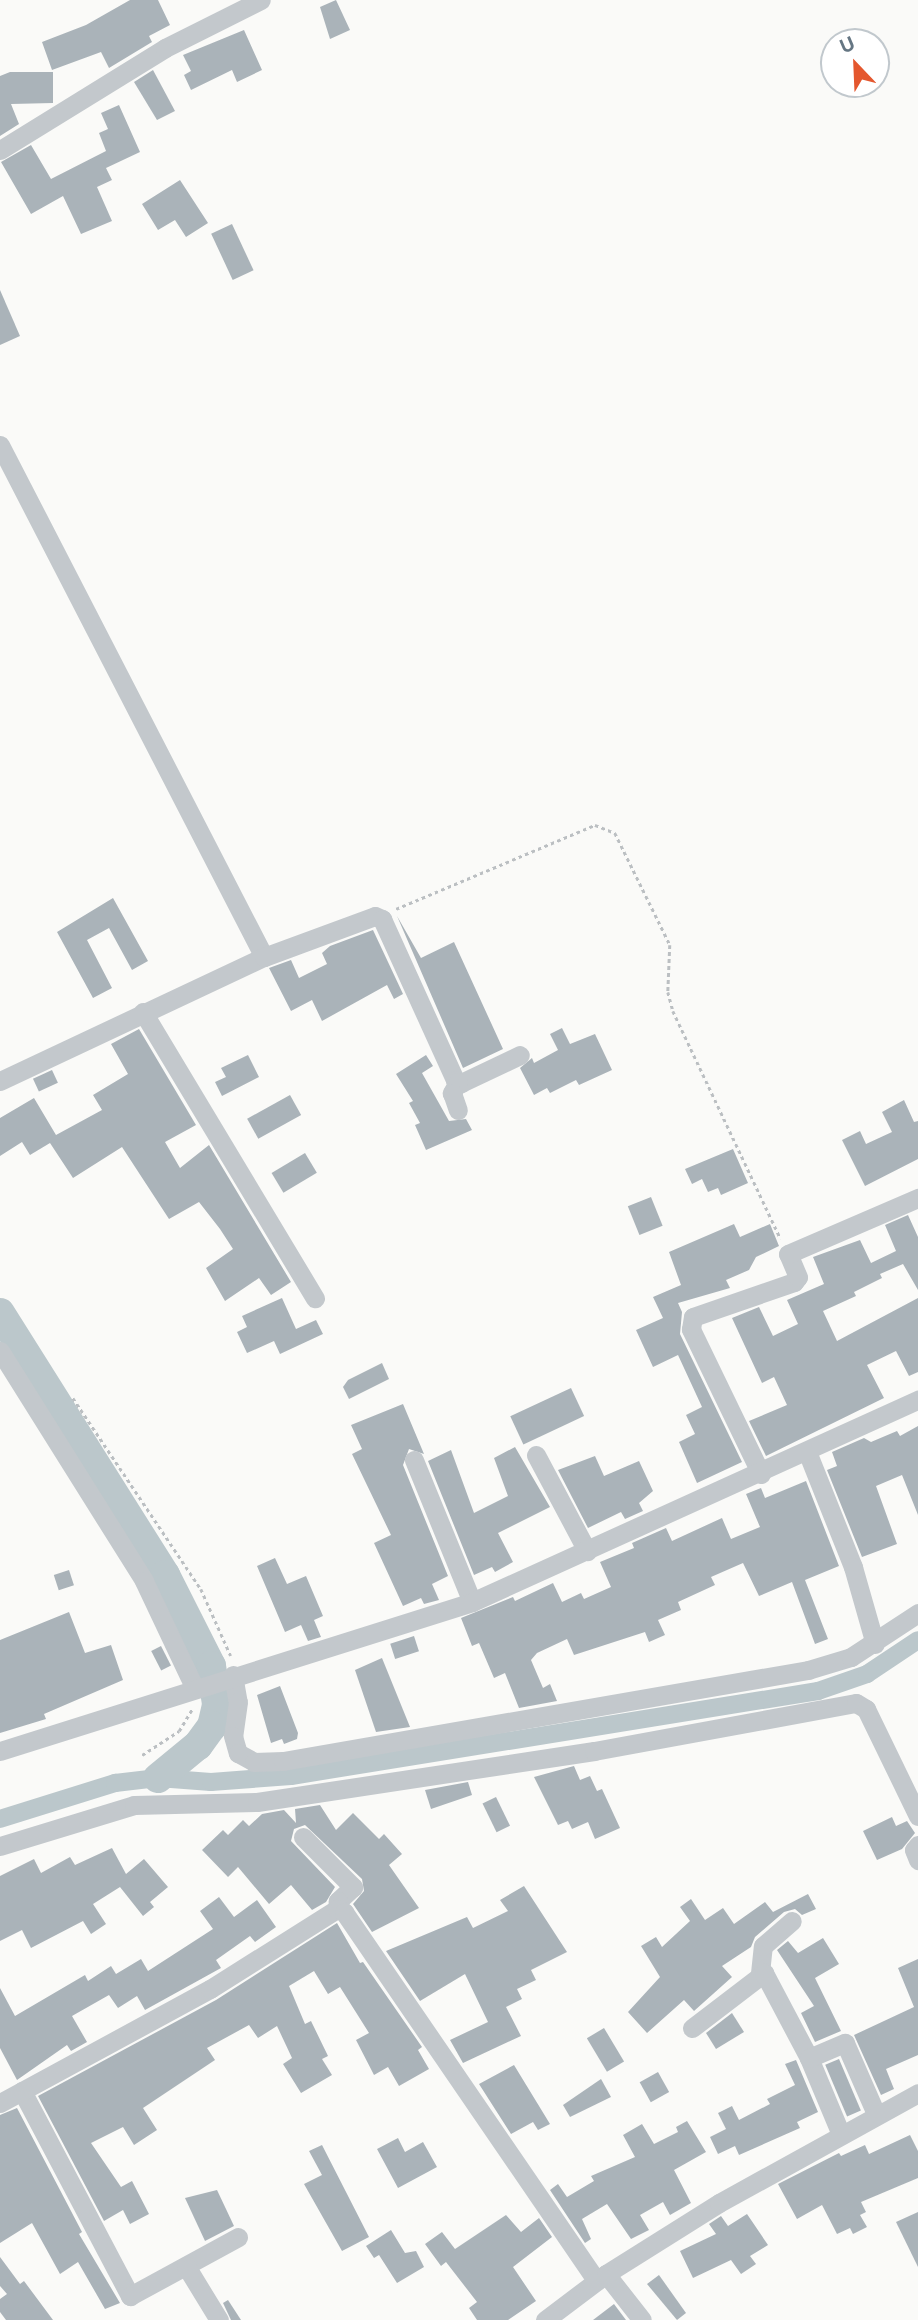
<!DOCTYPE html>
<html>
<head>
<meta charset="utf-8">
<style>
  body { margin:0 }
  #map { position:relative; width:918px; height:2320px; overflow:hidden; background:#fafaf8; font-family:Inter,sans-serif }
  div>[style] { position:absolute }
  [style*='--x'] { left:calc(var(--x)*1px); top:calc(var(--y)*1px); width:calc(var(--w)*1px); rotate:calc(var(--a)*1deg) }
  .canal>* { height:18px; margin:-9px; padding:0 9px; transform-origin:9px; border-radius:9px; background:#bbc7cb }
  .river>* { height:30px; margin:-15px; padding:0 15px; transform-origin:15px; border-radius:15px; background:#bbc7cb }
  .building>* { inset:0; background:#aab3b9; transform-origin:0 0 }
  .path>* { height:2.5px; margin-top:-1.25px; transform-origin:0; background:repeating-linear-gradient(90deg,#bbbfc2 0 3.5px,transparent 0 7px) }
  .minor>* { height:19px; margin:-9.5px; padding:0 9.5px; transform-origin:9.5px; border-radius:9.5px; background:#c3c8cc }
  span { translate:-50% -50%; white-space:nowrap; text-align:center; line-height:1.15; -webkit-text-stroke:7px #fff; paint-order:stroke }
  .north { position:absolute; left:820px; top:28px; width:70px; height:70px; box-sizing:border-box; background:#fff; border:2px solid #c1c8cd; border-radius:50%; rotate:337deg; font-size:19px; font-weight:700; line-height:28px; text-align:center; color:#657683 }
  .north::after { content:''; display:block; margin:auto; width:24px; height:32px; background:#e4572e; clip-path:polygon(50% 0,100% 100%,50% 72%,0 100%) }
</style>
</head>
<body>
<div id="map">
  <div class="canal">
    <i style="--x:0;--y:1819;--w:121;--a:-17.4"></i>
    <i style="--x:115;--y:1783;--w:43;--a:-6.6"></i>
    <i style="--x:158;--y:1778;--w:53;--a:4.3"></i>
    <i style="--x:211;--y:1782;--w:80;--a:-4.3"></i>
    <i style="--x:291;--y:1776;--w:534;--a:-9.16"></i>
    <i style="--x:818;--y:1691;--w:52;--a:-19.1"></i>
    <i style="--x:867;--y:1674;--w:61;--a:-33.7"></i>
  </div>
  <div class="river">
    <i style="--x:0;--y:1313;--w:310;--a:57.8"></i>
    <i style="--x:165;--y:1575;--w:102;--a:63.2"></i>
    <i style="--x:211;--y:1666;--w:39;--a:81"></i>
    <i style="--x:217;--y:1705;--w:22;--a:103"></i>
    <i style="--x:212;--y:1726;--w:24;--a:126"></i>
    <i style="--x:198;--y:1745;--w:52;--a:140.5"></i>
  </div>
  <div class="building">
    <i style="clip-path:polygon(130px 0,158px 0,170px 25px,149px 36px,152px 42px,109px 68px,101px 52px,52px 70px,42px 42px,86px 25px)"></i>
    <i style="clip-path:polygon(336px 0,350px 30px,330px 39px,320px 7px)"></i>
    <i style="clip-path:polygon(244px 30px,262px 70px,237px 82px,232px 70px,191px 90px,184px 75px,191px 71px,183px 55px)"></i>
    <i style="clip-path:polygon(153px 70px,175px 111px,157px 120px,134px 82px)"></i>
    <i style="clip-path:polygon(10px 72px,53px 72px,53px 103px,11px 104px,19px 124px,0 136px,0 76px)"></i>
    <i style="clip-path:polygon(119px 105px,140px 152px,106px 168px,112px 180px,97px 187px,112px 221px,81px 234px,63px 196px,31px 214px,1px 162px,31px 145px,51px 179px,106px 151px,99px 133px,108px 129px,101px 113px)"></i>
    <i style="clip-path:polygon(180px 180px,208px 223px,186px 237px,175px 220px,158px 230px,142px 204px)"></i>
    <i style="left:232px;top:224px;width:51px;height:23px;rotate:65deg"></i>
    <i style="clip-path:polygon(0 290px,20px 336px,0 345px)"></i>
    <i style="clip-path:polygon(113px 898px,148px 961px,132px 970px,109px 928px,87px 940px,112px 988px,93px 998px,57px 932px)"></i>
    <i style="clip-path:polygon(397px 916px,421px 958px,454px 942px,503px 1049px,463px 1068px)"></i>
    <i style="clip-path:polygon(373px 930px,403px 994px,394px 999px,387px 985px,322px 1021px,312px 1000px,291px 1011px,269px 968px,291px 960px,299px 978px,327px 964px,322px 953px,330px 946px)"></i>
    <i style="clip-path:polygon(562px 1028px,570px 1044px,595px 1034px,612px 1070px,579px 1085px,576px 1080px,550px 1093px,547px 1088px,534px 1095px,520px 1068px,532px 1058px,534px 1063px,558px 1050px,550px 1034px)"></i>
    <i style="clip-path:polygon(139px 1029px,196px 1125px,165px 1142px,180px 1168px,209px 1145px,291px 1282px,271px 1295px,259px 1278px,225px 1301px,206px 1268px,233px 1249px,220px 1229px,199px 1202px,169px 1219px,122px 1147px,73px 1178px,50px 1143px,30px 1155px,22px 1142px,0 1156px,0 1118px,34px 1098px,56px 1135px,102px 1110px,93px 1095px,128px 1074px,111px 1044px)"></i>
    <i style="clip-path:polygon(248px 1055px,259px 1077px,222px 1096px,215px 1082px,226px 1077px,221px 1068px)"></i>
    <i style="clip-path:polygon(426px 1055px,433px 1066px,422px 1073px,449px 1121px,466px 1119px,472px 1130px,426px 1150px,415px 1125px,420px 1123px,409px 1103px,413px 1101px,396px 1074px)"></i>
    <i style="left:52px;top:1070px;width:14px;height:21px;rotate:65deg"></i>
    <i style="left:290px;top:1095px;width:23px;height:49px;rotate:61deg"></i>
    <i style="clip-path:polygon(904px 1100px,914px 1122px,918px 1121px,918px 1159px,865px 1186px,842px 1140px,860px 1131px,866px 1144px,892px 1132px,882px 1112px)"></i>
    <i style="clip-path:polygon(733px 1149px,748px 1183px,721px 1195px,718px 1188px,708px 1192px,702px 1179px,692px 1184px,685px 1169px)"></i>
    <i style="left:305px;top:1153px;width:23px;height:39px;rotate:59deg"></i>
    <i style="left:651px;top:1197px;width:31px;height:25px;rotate:68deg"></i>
    <i style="clip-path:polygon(908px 1215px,918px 1237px,918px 1290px,903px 1264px,880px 1274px,882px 1278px,854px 1292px,856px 1296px,823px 1311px,837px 1341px,918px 1298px,918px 1372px,909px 1376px,896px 1351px,867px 1365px,884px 1398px,766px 1456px,749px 1421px,787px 1405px,774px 1377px,762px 1383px,732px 1318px,759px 1307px,773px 1336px,798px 1324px,787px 1300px,824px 1284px,813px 1257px,860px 1240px,871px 1263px,896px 1251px,885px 1225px)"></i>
    <i style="clip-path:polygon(734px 1224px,740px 1237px,770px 1224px,779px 1246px,756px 1257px,749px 1270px,726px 1280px,730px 1288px,678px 1303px,682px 1312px,680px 1334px,742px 1462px,697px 1483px,679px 1442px,695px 1434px,686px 1415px,702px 1407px,678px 1355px,653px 1367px,636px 1330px,663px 1318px,653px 1297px,681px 1285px,669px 1252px)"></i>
    <i style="clip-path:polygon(282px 1298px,296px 1329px,316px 1320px,323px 1334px,280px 1354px,274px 1341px,247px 1353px,237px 1332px,247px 1327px,242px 1316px)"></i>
    <i style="clip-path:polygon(382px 1363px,389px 1379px,349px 1399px,343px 1387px,348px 1380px)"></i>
    <i style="left:571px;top:1388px;width:31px;height:67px;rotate:65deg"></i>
    <i style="clip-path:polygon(403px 1404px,424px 1454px,409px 1449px,403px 1465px,448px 1576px,432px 1584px,439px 1600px,424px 1604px,421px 1598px,403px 1606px,374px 1543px,391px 1535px,352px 1454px,362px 1449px,351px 1425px)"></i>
    <i style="clip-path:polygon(918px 1426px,918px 1515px,902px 1475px,876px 1486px,897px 1544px,862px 1557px,827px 1470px,837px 1466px,832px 1452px,864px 1438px,871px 1442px,897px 1431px,900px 1436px)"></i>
    <i style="clip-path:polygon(515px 1447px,550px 1507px,498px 1533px,513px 1562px,495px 1572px,492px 1567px,474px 1575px,428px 1461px,451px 1450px,474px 1513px,508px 1496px,494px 1458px)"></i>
    <i style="clip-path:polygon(595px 1456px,604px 1476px,639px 1461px,653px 1491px,639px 1503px,643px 1511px,625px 1519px,621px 1512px,588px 1528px,558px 1470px)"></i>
    <i style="clip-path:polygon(806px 1481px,839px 1566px,805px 1580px,828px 1639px,815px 1644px,792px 1582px,759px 1596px,743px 1563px,711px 1577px,715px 1585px,678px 1602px,681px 1610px,658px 1620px,665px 1635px,649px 1642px,645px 1632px,574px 1655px,567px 1639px,537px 1653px,531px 1660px,543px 1688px,550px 1684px,557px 1701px,519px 1708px,505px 1673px,494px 1678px,479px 1643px,472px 1646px,461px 1618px,513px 1597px,515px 1601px,553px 1583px,562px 1602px,581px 1593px,584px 1599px,611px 1587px,600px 1562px,634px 1548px,632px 1543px,666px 1528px,672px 1541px,722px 1518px,731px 1539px,760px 1527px,746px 1494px,761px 1488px,765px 1498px)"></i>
    <i style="clip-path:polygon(275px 1558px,287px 1584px,306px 1576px,323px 1616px,314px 1620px,321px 1637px,308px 1641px,301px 1625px,285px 1632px,257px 1566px)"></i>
    <i style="left:69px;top:1570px;width:16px;height:16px;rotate:72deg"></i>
    <i style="clip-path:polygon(69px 1612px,85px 1653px,111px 1645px,123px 1680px,44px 1714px,46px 1719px,0 1733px,0 1640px)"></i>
    <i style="left:414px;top:1636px;width:16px;height:25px;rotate:72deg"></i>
    <i style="left:161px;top:1646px;width:22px;height:11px;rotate:63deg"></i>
    <i style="clip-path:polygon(382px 1658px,410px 1727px,376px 1732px,355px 1670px)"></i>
    <i style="clip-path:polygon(280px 1686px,298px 1733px,297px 1739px,284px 1744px,282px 1739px,271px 1743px,257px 1695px)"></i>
    <i style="clip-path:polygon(574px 1766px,580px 1780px,590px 1776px,597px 1791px,602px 1789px,620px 1828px,595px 1839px,588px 1822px,572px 1829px,568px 1821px,558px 1825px,534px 1777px)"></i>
    <i style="clip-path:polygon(468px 1782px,472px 1795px,431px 1809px,425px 1790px)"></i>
    <i style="left:496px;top:1797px;width:32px;height:15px;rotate:64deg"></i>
    <i style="clip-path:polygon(320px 1805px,336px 1830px,353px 1813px,379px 1839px,384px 1834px,402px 1854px,389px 1865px,419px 1908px,372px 1932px,353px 1904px,364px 1891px,362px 1879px,305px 1825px,294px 1829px,291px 1841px,335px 1887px,326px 1902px,312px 1910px,291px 1885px,269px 1904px,238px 1867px,228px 1877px,202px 1850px,223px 1830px,228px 1835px,243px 1820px,249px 1826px,262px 1814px,284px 1810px,296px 1823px,295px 1809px)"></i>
    <i style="clip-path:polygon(892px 1817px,896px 1826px,907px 1821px,915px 1833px,902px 1849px,877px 1860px,863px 1831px)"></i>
    <i style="clip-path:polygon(112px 1848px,126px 1874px,144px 1859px,168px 1887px,150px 1902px,154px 1907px,143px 1916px,120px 1887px,93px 1904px,106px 1924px,91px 1934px,83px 1921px,31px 1948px,22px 1930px,0 1941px,0 1876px,34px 1859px,41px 1873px,70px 1857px,75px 1865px)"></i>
    <i style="clip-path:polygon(524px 1886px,567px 1952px,531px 1970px,536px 1980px,517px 1989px,522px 1999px,506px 2007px,521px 2036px,463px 2063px,450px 2040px,488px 2022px,465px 1974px,420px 2001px,386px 1951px,467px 1917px,473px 1928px,508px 1911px,500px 1900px)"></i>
    <i style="clip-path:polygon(808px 1894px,816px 1909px,802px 1915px,795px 1909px,784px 1912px,755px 1937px,751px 1947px,722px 1966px,732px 1977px,694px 2011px,684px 2000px,647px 2033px,628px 2012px,660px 1977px,641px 1946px,656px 1937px,662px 1947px,690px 1921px,680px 1907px,691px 1899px,705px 1920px,723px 1908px,734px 1924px,765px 1902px,773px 1912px)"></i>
    <i style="clip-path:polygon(219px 1897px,234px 1917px,257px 1900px,276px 1927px,255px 1942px,250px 1936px,216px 1960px,221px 1968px,145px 2010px,137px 1996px,118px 2008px,109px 1995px,72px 2016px,87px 2042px,71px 2051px,67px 2045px,17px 2080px,0 2048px,0 1988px,15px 2016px,85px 1975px,88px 1981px,111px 1966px,116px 1974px,141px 1959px,148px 1971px,213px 1929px,200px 1911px)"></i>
    <i style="clip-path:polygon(337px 1923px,360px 1963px,363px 1962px,422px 2047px,418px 2050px,429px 2069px,399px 2086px,388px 2067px,374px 2075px,356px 2040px,369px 2033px,340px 1987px,328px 1994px,314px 1971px,289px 1986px,305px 2024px,311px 2021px,328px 2056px,322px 2059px,332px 2075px,301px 2093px,283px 2064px,292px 2058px,277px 2026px,258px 2038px,249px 2025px,207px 2048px,215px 2060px,143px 2108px,157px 2130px,134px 2145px,123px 2127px,91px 2143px,121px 2187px,132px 2181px,149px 2214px,130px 2224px,123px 2210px,104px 2221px,38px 2096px,216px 2000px)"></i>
    <i style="clip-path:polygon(823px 1938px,839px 1964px,815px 1978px,841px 2031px,815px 2042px,801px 2013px,814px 2006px,777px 1950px,788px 1941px,798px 1953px)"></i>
    <i style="clip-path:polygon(918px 1959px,918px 2055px,886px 2069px,894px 2089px,881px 2095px,854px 2035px,914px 2007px,898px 1968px)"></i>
    <i style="clip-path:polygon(732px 2013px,744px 2032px,716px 2049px,706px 2033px)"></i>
    <i style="left:604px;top:2028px;width:39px;height:20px;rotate:59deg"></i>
    <i style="left:839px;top:2059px;width:56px;height:15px;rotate:67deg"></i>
    <i style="clip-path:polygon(796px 2060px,818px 2112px,797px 2122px,800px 2128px,739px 2155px,735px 2146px,718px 2154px,710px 2137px,726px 2129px,718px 2113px,732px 2106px,739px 2120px,770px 2104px,767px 2099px,795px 2085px,785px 2064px)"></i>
    <i style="clip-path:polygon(514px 2065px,550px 2124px,538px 2130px,533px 2122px,511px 2134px,479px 2084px)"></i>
    <i style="left:658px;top:2072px;width:23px;height:21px;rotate:61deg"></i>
    <i style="clip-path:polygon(601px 2079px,611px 2097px,570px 2117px,563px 2105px)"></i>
    <i style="clip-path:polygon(17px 2108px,82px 2232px,79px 2234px,120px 2303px,105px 2309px,78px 2262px,60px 2274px,32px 2223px,0 2243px,0 2115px)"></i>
    <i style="clip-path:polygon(687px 2121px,706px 2152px,674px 2170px,691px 2203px,670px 2215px,663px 2202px,640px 2215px,649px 2230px,631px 2239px,607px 2204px,582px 2219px,591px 2239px,585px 2243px,550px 2190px,558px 2184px,567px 2197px,594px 2181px,591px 2176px,635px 2157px,623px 2135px,642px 2124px,654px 2144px,678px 2132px,676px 2127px)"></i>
    <i style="clip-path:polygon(910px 2135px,918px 2151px,918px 2178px,861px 2202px,866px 2212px,860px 2215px,867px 2227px,853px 2234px,850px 2228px,837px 2234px,822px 2205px,797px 2219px,778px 2184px,839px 2153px,841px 2156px,865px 2145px,869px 2154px)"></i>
    <i style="clip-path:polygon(398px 2138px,405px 2152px,423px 2142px,437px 2167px,398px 2188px,377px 2149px)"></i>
    <i style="clip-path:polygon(322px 2145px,369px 2237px,342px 2251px,304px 2184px,322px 2175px,309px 2151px)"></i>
    <i style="clip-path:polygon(217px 2190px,234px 2226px,205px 2241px,185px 2198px)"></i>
    <i style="clip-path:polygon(918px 2212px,918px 2267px,896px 2222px)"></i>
    <i style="clip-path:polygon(747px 2214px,768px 2245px,750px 2256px,756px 2264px,741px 2274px,731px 2260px,693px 2278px,680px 2251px,716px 2234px,709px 2224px,721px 2216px,728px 2226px)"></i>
    <i style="clip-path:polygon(506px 2215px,521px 2232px,539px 2218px,552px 2237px,513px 2267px,536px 2301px,508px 2320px,477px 2320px,469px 2308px,477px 2302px,446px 2262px,441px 2266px,425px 2244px,442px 2232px,455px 2249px)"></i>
    <i style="clip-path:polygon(391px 2230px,405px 2253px,416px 2251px,424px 2267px,397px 2283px,379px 2255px,374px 2258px,366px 2246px)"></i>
    <i style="clip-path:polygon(0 2257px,20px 2284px,24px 2281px,53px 2320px,6px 2320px,0 2312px,0 2299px,7px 2294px,0 2286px)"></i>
    <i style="clip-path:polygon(659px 2275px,686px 2313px,677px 2320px,647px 2284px)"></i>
    <i style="clip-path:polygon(228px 2300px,241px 2320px,231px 2320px,223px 2303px)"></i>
    <i style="clip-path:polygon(614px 2304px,626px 2320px,593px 2320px)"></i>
  </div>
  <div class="path">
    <i style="--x:396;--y:909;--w:216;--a:-22.9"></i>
    <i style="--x:595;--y:825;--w:22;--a:22"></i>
    <i style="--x:615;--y:833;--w:125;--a:63.8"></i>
    <i style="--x:670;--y:945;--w:47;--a:92.4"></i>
    <i style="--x:668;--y:992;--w:20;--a:75"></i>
    <i style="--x:673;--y:1011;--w:252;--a:64.7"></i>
    <i style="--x:73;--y:1398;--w:230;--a:56.2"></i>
    <i style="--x:201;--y:1589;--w:73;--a:65.9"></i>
    <i style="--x:142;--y:1755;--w:44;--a:-33"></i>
    <i style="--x:179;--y:1731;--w:26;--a:-59"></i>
  </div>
  <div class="minor">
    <i style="--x:0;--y:150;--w:194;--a:-31.7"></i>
    <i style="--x:165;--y:48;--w:107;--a:-26.6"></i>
    <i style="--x:0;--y:445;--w:576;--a:62.72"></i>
    <i style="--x:143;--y:1012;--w:334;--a:59"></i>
    <i style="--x:0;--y:1081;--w:292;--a:-25.2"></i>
    <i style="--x:264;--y:957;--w:118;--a:-20.3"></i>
    <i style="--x:375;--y:916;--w:8;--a:23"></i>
    <i style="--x:382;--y:919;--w:177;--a:65.6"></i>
    <i style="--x:455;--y:1080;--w:7;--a:27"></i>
    <i style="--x:461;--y:1083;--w:65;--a:-25.4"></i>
    <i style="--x:458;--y:1082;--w:13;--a:119"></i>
    <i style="--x:452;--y:1093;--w:18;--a:71"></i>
    <i style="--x:0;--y:1351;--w:271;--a:57.9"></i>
    <i style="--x:144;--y:1581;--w:117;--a:64.7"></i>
    <i style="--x:808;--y:1454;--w:122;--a:68.3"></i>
    <i style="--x:853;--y:1567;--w:80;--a:74.1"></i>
    <i style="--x:536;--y:1455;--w:109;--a:62"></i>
    <i style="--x:414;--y:1460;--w:153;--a:67.8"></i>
    <i style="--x:761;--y:1474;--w:161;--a:-115.8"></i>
    <i style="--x:691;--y:1329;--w:12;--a:-81"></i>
    <i style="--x:693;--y:1317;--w:107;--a:-19.1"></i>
    <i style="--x:794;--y:1282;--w:6;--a:-51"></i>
    <i style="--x:798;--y:1277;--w:25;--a:-113"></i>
    <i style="--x:788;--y:1254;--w:142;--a:-23.3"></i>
    <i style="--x:233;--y:1675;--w:27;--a:80"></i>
    <i style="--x:238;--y:1702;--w:34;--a:98"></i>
    <i style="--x:233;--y:1736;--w:18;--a:74"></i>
    <i style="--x:238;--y:1753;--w:18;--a:29"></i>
    <i style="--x:254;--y:1762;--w:29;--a:-2"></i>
    <i style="--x:283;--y:1761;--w:533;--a:-9.83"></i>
    <i style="--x:808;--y:1670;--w:45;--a:-16.8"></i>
    <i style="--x:851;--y:1657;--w:80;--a:-33.3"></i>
    <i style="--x:0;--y:1751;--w:495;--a:-17.5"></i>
    <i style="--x:472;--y:1602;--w:490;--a:-24.4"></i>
    <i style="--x:303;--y:1837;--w:71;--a:45"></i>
    <i style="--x:353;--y:1887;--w:21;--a:137"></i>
    <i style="--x:338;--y:1901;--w:8;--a:97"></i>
    <i style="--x:918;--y:1845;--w:6;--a:129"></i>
    <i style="--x:914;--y:1850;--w:11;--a:68"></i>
    <i style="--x:0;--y:1846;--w:140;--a:-17"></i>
    <i style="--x:134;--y:1805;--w:123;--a:-1.4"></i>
    <i style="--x:257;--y:1802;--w:341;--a:-8.6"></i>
    <i style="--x:594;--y:1751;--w:266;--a:-10.4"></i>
    <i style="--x:856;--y:1703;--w:12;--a:31"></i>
    <i style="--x:866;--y:1709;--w:119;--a:64.1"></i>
    <i style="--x:760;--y:1973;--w:27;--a:-84"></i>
    <i style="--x:763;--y:1946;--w:38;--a:-41"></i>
    <i style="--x:692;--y:2028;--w:91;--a:-37.4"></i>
    <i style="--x:764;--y:1973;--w:96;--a:62.1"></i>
    <i style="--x:809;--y:2058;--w:80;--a:67.3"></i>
    <i style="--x:809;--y:2058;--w:39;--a:-23"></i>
    <i style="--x:845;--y:2043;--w:77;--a:66.4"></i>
    <i style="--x:22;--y:2091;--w:232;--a:62.2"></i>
    <i style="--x:130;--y:2296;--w:123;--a:-28.6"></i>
    <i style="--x:0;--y:2103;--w:239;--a:-28.5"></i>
    <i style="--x:210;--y:1989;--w:150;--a:-32.2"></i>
    <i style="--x:337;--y:1909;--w:8;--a:23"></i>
    <i style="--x:344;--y:1912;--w:447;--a:55.6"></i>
    <i style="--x:186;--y:2266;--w:63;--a:58.6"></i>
    <i style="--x:606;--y:2274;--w:58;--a:52"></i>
    <i style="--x:545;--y:2320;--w:76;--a:-37"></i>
    <i style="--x:606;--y:2274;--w:133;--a:-32.1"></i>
    <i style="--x:719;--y:2203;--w:227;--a:-28.9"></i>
  </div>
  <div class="north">U</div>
</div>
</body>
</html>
